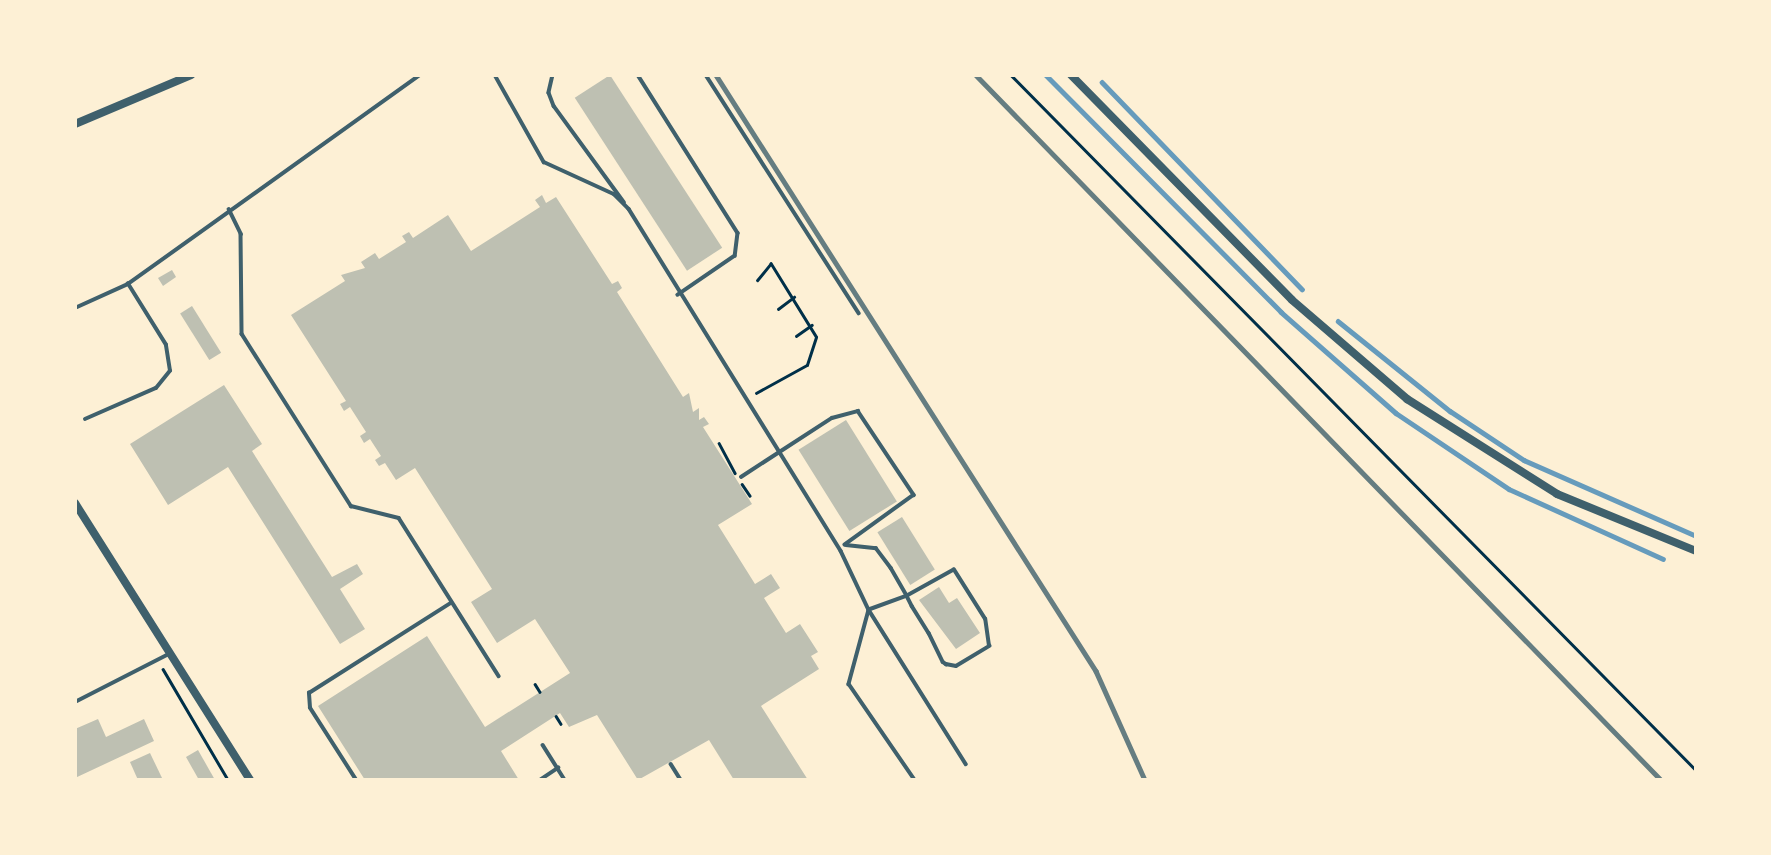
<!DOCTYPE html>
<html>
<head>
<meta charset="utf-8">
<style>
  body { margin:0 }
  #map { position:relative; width:1771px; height:855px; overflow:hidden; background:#fdf0d5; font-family:"IBM Plex Sans",sans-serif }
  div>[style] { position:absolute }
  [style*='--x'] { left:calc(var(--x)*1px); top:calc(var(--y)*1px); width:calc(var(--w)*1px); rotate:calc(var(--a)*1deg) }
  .stream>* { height:4.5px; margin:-2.25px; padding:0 2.25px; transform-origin:2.25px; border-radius:2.25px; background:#669bbc }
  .building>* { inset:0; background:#bec0b2; transform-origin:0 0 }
  .path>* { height:2.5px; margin:-1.25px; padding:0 1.25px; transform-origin:1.25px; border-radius:1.25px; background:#003049 }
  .service>* { height:3.5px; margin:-1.75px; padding:0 1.75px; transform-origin:1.75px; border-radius:1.75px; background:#3f606c }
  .tertiary>* { height:8px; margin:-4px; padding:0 4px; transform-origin:4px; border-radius:4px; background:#3f606c }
  .rail>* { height:4.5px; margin:-2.25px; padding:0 2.25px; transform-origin:2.25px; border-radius:2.25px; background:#657d81 }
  span { translate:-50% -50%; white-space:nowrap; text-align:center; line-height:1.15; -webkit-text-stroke:5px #fdf0d5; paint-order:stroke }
  .frame { position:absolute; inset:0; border:77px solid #fdf0d5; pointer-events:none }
</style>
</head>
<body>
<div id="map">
  <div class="stream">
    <i style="--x:1046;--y:75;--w:334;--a:45.2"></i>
    <i style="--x:1281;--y:312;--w:153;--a:41.3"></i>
    <i style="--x:1396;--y:413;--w:136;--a:33.9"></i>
    <i style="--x:1509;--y:489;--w:169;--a:24.4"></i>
    <i style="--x:1102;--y:82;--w:288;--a:46"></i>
    <i style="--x:1338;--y:321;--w:144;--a:38.8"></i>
    <i style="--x:1450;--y:411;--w:89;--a:33.5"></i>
    <i style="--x:1524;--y:460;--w:188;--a:23.8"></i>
  </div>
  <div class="building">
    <i style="left:610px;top:75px;width:206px;height:42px;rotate:57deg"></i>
    <i style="clip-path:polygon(542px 195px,546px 203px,556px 197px,612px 284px,618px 281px,622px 288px,617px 292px,683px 397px,689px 393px,693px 412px,699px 408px,699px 420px,704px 417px,709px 424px,703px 427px,752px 504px,718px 525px,755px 584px,771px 574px,780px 588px,764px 598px,786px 633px,800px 624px,818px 652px,811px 656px,819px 669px,761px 706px,808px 780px,734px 780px,709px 740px,638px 780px,597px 715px,569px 727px,560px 713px,501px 751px,519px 780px,365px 780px,318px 706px,427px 636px,485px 727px,570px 673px,535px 619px,497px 643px,471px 602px,492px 589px,415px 468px,396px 480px,385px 463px,379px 466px,375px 460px,381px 456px,370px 439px,364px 443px,360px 436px,366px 432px,350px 407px,344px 411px,340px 404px,346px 401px,291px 315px,345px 281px,341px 275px,365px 268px,361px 262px,375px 253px,379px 259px,406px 242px,402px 236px,409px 232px,413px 238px,448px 215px,471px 251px,540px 207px,535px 200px)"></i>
    <i style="clip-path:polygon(172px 270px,176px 277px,163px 286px,158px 278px)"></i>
    <i style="left:192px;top:306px;width:55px;height:14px;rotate:58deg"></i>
    <i style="clip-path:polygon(224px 385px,262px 444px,252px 451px,332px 577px,357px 564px,363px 574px,340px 589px,365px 629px,340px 644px,228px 467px,168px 505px,130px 444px)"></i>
    <i style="left:846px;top:420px;width:96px;height:56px;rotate:58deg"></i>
    <i style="left:902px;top:517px;width:62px;height:29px;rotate:58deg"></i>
    <i style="clip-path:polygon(939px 587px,949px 603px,957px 598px,980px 633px,956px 649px,919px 600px)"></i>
    <i style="clip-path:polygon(98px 719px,106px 737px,144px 719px,154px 741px,75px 778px,75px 729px)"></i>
    <i style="clip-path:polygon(198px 750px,215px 780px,199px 780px,186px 757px)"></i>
    <i style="clip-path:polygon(150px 753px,163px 780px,138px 780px,130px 762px)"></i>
  </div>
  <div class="path">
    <i style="--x:1011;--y:75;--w:976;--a:45.42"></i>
    <i style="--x:778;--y:309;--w:20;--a:-37"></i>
    <i style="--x:796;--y:336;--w:19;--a:-35"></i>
    <i style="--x:756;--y:393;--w:58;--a:-28.8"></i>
    <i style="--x:807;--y:365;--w:29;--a:-72"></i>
    <i style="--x:816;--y:337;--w:86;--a:-121.7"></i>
    <i style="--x:771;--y:264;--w:21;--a:129"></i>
    <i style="--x:719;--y:443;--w:34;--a:62"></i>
    <i style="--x:742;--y:484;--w:14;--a:56"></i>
    <i style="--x:163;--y:669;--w:129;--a:59.6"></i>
    <i style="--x:535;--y:684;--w:9;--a:58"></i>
    <i style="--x:556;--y:716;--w:9;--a:58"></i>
  </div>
  <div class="service">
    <i style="--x:495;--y:75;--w:100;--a:60.6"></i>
    <i style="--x:544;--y:162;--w:77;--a:24.6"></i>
    <i style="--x:614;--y:194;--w:21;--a:45"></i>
    <i style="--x:629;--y:209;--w:402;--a:58.2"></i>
    <i style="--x:841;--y:551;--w:65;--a:64.6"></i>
    <i style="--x:869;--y:610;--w:77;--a:105.1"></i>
    <i style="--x:849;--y:684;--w:116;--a:55.5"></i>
    <i style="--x:553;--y:75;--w:18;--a:103"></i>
    <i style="--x:549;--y:93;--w:14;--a:69"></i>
    <i style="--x:554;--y:106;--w:119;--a:53.9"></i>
    <i style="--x:638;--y:75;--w:187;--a:57.7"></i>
    <i style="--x:738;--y:233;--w:23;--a:97"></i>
    <i style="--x:735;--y:256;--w:69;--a:145.6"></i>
    <i style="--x:706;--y:75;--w:283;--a:57.3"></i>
    <i style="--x:229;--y:209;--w:28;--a:64"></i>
    <i style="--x:241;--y:234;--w:100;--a:89.4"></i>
    <i style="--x:242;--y:334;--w:204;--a:57.6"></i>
    <i style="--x:351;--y:506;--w:49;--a:14"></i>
    <i style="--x:399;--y:518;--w:187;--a:57.7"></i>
    <i style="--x:75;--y:308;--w:58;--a:-24.4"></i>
    <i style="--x:128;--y:284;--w:359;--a:-35.6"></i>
    <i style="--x:85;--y:419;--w:77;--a:-23.6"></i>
    <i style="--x:156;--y:388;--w:22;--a:-51"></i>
    <i style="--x:170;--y:371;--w:26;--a:-99"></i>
    <i style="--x:166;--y:345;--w:72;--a:-121.9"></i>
    <i style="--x:741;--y:477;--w:108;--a:-33"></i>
    <i style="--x:832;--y:418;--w:27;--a:-15"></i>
    <i style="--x:858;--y:411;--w:101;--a:56.3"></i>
    <i style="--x:914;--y:495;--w:85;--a:144.1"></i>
    <i style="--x:846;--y:545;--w:30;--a:6"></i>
    <i style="--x:876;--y:548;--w:25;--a:53"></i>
    <i style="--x:891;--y:568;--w:32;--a:60"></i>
    <i style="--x:907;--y:596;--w:11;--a:63"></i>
    <i style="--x:912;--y:606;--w:32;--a:58"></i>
    <i style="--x:929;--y:633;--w:32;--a:64"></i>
    <i style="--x:943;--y:662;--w:4;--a:34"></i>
    <i style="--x:946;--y:664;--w:10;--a:11"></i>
    <i style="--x:956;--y:666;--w:39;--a:-31"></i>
    <i style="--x:989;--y:646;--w:27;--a:-98"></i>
    <i style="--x:985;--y:619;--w:58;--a:-122.3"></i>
    <i style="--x:954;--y:570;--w:54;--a:151"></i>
    <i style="--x:907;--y:596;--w:40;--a:159.8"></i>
    <i style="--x:869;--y:610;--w:182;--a:57.8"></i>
    <i style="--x:75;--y:702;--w:106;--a:-27.1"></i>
    <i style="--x:543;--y:745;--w:41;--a:57.8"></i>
    <i style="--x:671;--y:764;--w:19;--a:58"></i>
    <i style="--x:356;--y:780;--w:85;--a:-122.6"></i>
    <i style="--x:310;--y:708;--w:15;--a:-94"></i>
    <i style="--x:309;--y:693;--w:168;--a:-32.4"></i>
    <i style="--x:540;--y:780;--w:22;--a:-34"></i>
  </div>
  <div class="tertiary">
    <i style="--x:1071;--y:75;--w:315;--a:45.5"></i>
    <i style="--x:1292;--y:300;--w:152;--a:40.7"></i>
    <i style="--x:1407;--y:399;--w:178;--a:32.3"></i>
    <i style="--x:1557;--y:494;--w:150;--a:22.3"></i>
    <i style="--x:75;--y:124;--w:126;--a:-22.9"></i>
    <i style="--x:75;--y:503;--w:328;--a:57.7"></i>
  </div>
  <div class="rail">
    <i style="--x:716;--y:75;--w:707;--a:57.48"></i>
    <i style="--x:1096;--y:671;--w:120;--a:65.8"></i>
    <i style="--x:976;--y:75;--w:983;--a:45.82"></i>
  </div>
  <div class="frame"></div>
</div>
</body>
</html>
